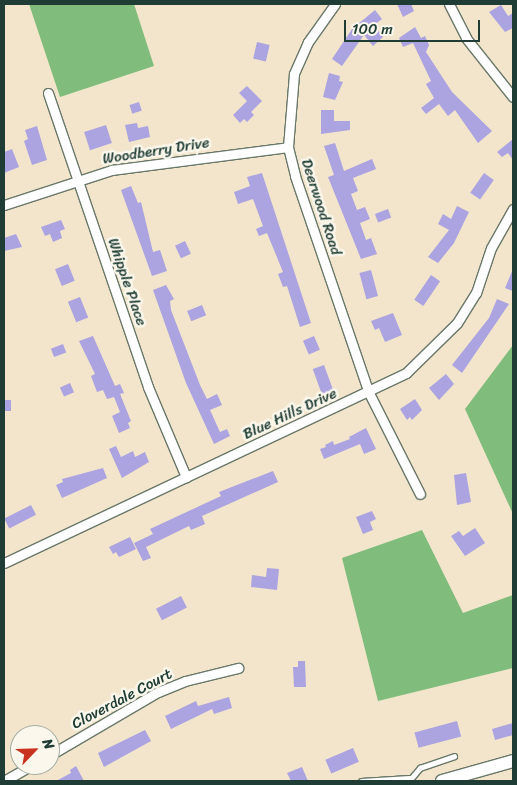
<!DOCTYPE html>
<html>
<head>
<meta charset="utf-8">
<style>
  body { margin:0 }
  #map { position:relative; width:517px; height:785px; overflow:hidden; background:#f2e5cb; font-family:Sriracha,sans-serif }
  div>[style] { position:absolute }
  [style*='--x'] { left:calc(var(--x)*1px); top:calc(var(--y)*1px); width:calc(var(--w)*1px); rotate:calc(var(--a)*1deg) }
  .forest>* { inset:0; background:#80bd7d }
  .building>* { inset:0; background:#aca3e1; transform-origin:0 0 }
  .roads { filter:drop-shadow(1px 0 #697869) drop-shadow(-1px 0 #697869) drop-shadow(0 1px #697869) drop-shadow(0 -1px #697869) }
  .service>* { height:4.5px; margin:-2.25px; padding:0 2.25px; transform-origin:2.25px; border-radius:2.25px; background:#fff }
  .minor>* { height:9px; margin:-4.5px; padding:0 4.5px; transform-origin:4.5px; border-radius:4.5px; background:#fff }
  .secondary>* { height:12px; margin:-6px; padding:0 6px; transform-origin:6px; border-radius:6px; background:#fff }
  span { translate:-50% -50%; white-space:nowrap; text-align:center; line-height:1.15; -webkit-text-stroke:5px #fbf7ec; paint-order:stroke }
  .street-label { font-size:15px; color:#1f3d34 }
  .frame { position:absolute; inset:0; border:5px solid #1f3d34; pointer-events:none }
  .north { position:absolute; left:10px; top:725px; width:50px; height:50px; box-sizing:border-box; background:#fbf7ec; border:1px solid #a3ada2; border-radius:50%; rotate:66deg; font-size:14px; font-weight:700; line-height:20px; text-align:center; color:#1f3d34 }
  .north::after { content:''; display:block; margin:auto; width:18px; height:22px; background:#c8321e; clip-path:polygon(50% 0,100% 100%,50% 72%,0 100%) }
  .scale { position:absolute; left:344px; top:20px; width:136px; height:22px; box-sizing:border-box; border:2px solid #1f3d34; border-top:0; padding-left:6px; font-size:15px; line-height:18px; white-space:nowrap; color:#1f3d34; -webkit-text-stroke:4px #fbf7ec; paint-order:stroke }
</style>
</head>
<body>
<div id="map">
  <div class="forest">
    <i style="clip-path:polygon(29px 4px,134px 4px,154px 66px,60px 97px)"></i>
    <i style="clip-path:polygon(513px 345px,513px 514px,465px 409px)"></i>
    <i style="clip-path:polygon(422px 530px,463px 613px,513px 595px,513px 668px,378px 701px,342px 558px)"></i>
  </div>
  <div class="building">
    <i style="clip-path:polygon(397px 4px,411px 4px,414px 11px,403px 17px)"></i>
    <i style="clip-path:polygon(501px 5px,508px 16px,513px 13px,513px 28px,505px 32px,489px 12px)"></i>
    <i style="clip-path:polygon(375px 10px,382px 19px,374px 25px,383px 37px,373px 46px,364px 35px,342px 66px,332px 59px,352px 29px)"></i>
    <i style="clip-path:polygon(415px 27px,421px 38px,425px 36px,429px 45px,426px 52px,452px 92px,492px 131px,478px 143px,455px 110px,448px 116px,439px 104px,426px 114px,421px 108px,434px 98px,426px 84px,431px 81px,413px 43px,403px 47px,399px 38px)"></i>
    <i style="left:257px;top:42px;width:13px;height:17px;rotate:13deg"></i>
    <i style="clip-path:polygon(329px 73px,340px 76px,339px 81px,343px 82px,335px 100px,323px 97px)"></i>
    <i style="clip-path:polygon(247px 86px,262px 101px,251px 112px,254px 115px,247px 122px,244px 119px,240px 123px,233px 115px,247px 101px,239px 93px)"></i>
    <i style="left:139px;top:102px;width:9px;height:10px;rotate:72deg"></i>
    <i style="clip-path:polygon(321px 110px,334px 110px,334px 121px,350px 121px,350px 130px,321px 134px)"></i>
    <i style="clip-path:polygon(137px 123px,138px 128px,148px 126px,150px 137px,129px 142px,125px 125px)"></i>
    <i style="left:106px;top:125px;width:19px;height:23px;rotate:72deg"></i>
    <i style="clip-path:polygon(37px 126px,47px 160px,32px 165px,24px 141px,28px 139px,25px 130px)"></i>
    <i style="clip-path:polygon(513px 139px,513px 160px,508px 153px,502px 157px,497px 152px)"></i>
    <i style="clip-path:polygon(335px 143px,344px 171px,372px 159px,376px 169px,353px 178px,358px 191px,351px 194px,357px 210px,365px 207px,370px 219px,360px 223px,366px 240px,371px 238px,377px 254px,361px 259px,328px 177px,334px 175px,324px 146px)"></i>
    <i style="clip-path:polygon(12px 149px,19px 167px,4px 173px,4px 152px)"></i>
    <i style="clip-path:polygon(262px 173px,311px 323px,300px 327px,287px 286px,283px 287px,278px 274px,283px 272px,267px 233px,259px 236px,256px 229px,263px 226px,253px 199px,238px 204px,234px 192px,250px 186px,247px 177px)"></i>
    <i style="left:484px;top:173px;width:12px;height:24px;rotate:35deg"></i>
    <i style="clip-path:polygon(131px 186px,138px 203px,141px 202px,153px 252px,160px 250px,167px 271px,152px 276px,121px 190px)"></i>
    <i style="clip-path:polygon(457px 206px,469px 212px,454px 243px,438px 263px,428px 257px,449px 230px,438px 224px,443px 214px,451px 219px)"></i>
    <i style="left:388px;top:209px;width:9px;height:14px;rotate:69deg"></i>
    <i style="clip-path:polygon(61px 220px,65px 229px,60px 231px,62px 238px,53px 242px,50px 234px,45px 236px,41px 227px)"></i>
    <i style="clip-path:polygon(16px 234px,22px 247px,4px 251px,4px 238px)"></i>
    <i style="left:185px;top:241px;width:14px;height:11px;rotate:65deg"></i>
    <i style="left:68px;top:264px;width:18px;height:14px;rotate:68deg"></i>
    <i style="clip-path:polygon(513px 269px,513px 291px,505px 288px)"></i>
    <i style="left:371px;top:270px;width:27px;height:12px;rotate:75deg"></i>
    <i style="left:431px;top:275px;width:11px;height:30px;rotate:34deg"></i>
    <i style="clip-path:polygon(166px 285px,174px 299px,170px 301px,171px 310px,200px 385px,207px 399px,217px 394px,222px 405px,210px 410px,220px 432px,227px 429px,230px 436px,214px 444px,186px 383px,153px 290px)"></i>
    <i style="left:80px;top:297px;width:22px;height:13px;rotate:68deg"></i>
    <i style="clip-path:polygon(497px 299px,509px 304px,462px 373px,452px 365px,489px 318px)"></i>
    <i style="left:202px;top:305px;width:11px;height:16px;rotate:68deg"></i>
    <i style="clip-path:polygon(393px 313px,402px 335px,385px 342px,379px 328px,375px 330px,371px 321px)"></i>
    <i style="clip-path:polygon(93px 336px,115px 386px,120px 384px,124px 393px,120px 394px,131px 421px,128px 423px,130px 428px,119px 433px,112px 416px,120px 412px,114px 397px,107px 399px,103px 390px,97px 392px,91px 376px,95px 374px,79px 341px)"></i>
    <i style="left:314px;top:336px;width:15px;height:12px;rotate:67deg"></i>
    <i style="left:63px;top:344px;width:9px;height:13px;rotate:69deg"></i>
    <i style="left:324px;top:365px;width:27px;height:12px;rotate:70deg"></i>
    <i style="clip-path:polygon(446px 374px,454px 384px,439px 400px,429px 388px)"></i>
    <i style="left:70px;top:383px;width:10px;height:11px;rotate:66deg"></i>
    <i style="clip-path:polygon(415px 399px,422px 410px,412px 420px,410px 417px,407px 420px,400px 409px)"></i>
    <i style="left:4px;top:400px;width:7px;height:11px"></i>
    <i style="clip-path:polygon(366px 428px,376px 449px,364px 454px,360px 444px,324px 459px,320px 449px,326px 447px,325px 445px,333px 441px,334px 445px,350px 439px,349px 437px)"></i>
    <i style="clip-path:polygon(116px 446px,121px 457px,133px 451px,135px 457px,145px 452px,149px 462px,122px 478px,109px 449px)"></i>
    <i style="clip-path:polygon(103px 468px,107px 478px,62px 498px,56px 485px,63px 482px,62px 479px)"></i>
    <i style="clip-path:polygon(273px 471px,278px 482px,202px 516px,205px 524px,191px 530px,189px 526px,146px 547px,151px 558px,143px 561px,134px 543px,153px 534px,150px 529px,221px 496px,219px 492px)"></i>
    <i style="clip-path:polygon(466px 473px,471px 502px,457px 505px,454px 475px)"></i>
    <i style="left:31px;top:505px;width:11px;height:30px;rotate:63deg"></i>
    <i style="clip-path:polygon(372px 511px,376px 519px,370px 522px,373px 530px,363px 534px,356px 517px)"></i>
    <i style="clip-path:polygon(475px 528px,485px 543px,465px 556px,451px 536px,459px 531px,463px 536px)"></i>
    <i style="clip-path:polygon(130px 537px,136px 549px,119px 557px,116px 552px,113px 554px,109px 547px)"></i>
    <i style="clip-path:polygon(267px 568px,279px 569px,277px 590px,251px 587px,252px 575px,266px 577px)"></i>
    <i style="left:181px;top:596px;width:13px;height:28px;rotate:63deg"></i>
    <i style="clip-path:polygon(298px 661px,305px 661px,306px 687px,294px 687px,293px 667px,298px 667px)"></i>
    <i style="clip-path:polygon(229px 697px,232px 708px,214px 714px,212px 709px,171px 729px,165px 716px,196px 701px,198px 706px)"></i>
    <i style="left:457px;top:721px;width:16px;height:44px;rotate:75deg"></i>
    <i style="clip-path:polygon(513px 723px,513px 735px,495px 740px,492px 729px)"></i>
    <i style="clip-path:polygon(145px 730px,151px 741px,104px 767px,98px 753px)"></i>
    <i style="left:353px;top:748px;width:15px;height:30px;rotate:67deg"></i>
    <i style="clip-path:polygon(76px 766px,84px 781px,56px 781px,71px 773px,70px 770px)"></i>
    <i style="clip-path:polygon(302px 767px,308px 781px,291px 781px,287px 773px)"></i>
  </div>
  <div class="roads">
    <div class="service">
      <i style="--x:361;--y:781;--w:48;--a:-3.6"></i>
      <i style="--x:409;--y:781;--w:17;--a:-50"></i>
      <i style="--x:420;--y:768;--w:36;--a:-19"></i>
    </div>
    <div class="minor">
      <i style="--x:335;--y:4;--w:47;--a:125.4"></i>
      <i style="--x:308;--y:42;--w:35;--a:114"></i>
      <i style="--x:294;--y:74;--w:73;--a:94.7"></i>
      <i style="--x:288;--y:147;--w:30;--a:76"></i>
      <i style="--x:295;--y:176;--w:229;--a:71.2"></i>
      <i style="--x:369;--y:393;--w:113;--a:63.2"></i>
      <i style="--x:449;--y:4;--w:38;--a:63"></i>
      <i style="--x:466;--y:38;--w:75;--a:51.5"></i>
      <i style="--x:48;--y:93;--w:311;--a:71.2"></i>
      <i style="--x:148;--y:387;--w:98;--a:67.1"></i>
      <i style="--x:4;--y:205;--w:114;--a:-18"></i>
      <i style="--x:112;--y:170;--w:177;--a:-7.4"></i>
      <i style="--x:4;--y:563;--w:445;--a:-25.3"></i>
      <i style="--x:406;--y:373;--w:71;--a:-44.4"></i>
      <i style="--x:457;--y:323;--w:36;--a:-58"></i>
      <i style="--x:476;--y:293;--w:47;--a:-71.6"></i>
      <i style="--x:491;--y:248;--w:45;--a:-60.6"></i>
      <i style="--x:50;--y:755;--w:125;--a:-30.3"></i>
      <i style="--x:158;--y:692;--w:29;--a:-22"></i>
      <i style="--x:185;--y:681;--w:55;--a:-13.8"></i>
      <i style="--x:4;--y:781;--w:32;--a:-30"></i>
    </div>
    <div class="secondary">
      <i style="--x:442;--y:781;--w:74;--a:-15.7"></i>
    </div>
  </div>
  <div class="street-label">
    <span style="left:156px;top:151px;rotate:-9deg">Woodberry Drive</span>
    <span style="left:321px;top:207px;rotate:72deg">Deerwood Road</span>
    <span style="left:127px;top:282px;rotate:71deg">Whipple Place</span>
    <span style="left:290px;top:414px;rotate:-25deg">Blue Hills Drive</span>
    <span style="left:122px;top:699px;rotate:-28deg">Cloverdale Court</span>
  </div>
  <div class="frame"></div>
  <div class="north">N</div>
  <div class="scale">100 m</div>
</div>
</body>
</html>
